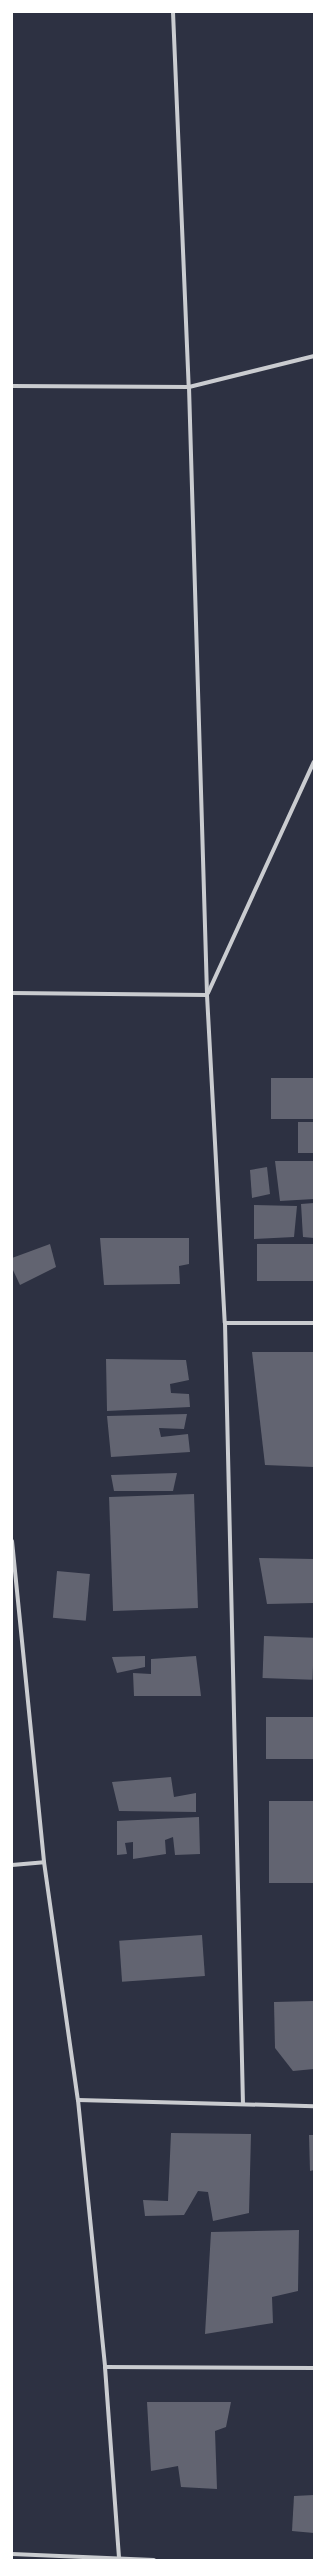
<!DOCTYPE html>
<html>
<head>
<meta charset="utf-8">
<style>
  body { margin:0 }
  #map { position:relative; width:326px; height:2572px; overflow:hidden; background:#2d3142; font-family:"Noto Sans",sans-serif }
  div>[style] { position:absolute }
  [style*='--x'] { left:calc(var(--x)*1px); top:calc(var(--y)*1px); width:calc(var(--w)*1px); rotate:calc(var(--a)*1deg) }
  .building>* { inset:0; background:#626471; transform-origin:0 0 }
  .minor>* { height:4px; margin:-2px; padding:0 2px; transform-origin:2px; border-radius:2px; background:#caccd0 }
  span { translate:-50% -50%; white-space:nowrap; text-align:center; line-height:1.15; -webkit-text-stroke:3px #fff; paint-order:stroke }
  .frame { position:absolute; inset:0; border:13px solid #fff; pointer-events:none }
</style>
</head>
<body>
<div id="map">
  <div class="building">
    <i style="left:314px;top:1078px;width:41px;height:43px;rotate:90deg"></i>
    <i style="left:298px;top:1122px;width:16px;height:31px"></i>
    <i style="clip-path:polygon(275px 1161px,314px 1161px,314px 1199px,280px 1201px)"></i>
    <i style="clip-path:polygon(267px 1167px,270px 1194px,252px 1198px,250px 1170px)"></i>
    <i style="clip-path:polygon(314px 1203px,314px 1238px,303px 1237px,301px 1204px)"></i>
    <i style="clip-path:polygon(254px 1205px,297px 1206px,294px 1237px,254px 1239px)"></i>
    <i style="clip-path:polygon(100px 1238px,189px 1238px,189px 1264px,179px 1266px,180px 1284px,104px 1285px)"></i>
    <i style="clip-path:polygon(50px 1244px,56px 1267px,20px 1285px,12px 1268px,12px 1258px)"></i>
    <i style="left:314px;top:1244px;width:37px;height:57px;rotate:90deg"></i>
    <i style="clip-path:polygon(252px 1352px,314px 1352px,314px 1467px,265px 1465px)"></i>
    <i style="clip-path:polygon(106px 1359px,186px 1360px,189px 1380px,170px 1384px,171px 1393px,189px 1394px,190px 1407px,107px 1411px)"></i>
    <i style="clip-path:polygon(187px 1414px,184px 1429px,159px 1428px,161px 1437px,188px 1434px,190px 1452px,111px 1457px,107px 1416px)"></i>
    <i style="clip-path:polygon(177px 1473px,173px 1491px,114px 1491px,111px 1475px)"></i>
    <i style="left:194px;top:1494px;width:114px;height:85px;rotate:88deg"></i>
    <i style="clip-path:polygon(259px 1558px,314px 1559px,314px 1603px,267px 1604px)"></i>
    <i style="left:57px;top:1571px;width:33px;height:47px;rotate:5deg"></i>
    <i style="left:264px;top:1636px;width:50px;height:42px;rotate:2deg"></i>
    <i style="clip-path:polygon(145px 1656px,145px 1667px,117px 1673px,112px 1657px)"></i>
    <i style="clip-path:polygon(196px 1656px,201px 1696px,134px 1696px,133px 1673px,151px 1674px,151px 1659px)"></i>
    <i style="left:314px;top:1717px;width:42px;height:48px;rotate:90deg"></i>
    <i style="clip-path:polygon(171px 1777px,174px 1797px,196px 1793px,196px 1812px,119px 1811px,112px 1782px)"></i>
    <i style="left:314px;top:1801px;width:82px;height:45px;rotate:90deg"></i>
    <i style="clip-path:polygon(199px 1817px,200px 1854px,175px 1855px,173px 1837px,165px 1840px,166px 1854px,133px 1859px,133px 1842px,125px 1843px,127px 1854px,117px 1855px,117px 1821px)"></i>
    <i style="left:202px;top:1935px;width:41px;height:83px;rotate:86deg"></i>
    <i style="clip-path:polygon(314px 2001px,314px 2069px,293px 2071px,275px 2048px,274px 2002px)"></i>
    <i style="clip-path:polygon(171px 2133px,251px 2134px,249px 2213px,213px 2221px,208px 2192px,198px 2191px,184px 2215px,145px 2216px,143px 2200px,168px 2201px)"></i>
    <i style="clip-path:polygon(309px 2135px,314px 2135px,314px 2170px,310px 2171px)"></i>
    <i style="clip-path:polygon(299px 2230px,298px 2291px,272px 2297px,273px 2323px,205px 2334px,211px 2232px)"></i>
    <i style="clip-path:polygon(147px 2402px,231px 2402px,226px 2427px,215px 2431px,217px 2489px,181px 2487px,178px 2466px,151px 2471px)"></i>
    <i style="clip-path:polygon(314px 2495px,314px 2533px,292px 2531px,294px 2496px)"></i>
  </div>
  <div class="minor">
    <i style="--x:173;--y:12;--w:375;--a:87.6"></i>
    <i style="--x:189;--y:387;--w:608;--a:88.3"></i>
    <i style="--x:207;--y:995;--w:328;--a:86.9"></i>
    <i style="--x:225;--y:1323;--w:781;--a:88.68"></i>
    <i style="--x:12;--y:386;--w:177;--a:0.3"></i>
    <i style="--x:189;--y:387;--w:129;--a:-13.9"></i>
    <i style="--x:12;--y:993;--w:195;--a:0.6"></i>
    <i style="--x:208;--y:993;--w:254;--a:-65.4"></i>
    <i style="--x:225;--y:1323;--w:89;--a:0"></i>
    <i style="--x:12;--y:1541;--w:323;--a:84.3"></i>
    <i style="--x:44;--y:1862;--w:240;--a:81.9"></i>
    <i style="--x:78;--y:2100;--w:268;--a:84.2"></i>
    <i style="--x:105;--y:2367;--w:193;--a:85.8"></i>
    <i style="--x:12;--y:1865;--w:32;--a:-5"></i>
    <i style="--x:78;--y:2100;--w:236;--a:1.5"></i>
    <i style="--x:105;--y:2367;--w:209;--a:0.3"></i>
    <i style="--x:12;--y:2554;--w:142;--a:2.4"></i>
  </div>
  <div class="frame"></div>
</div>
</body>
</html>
